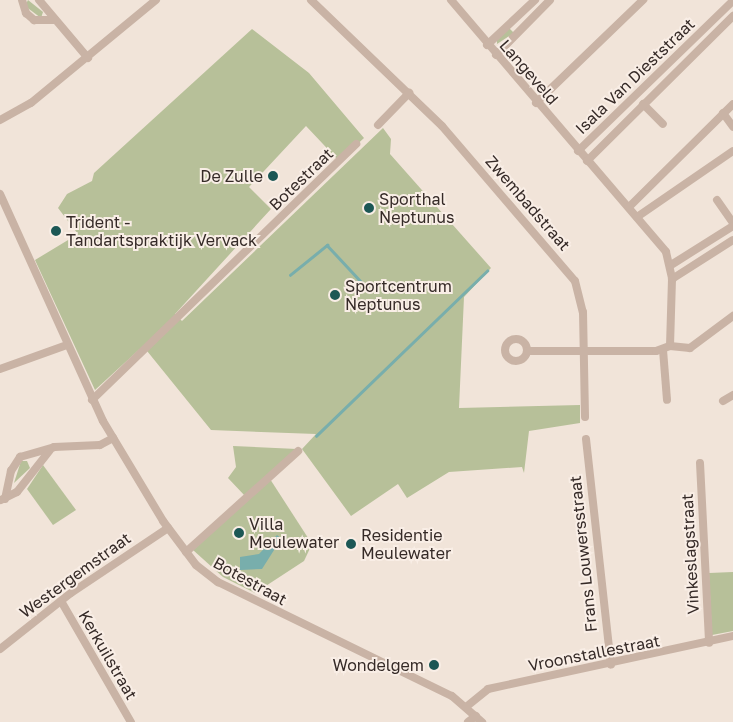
<!DOCTYPE html>
<html>
<head>
<meta charset="utf-8">
<style>
  body { margin:0 }
  #map { position:relative; width:733px; height:722px; overflow:hidden; background:#f1e4d9; font-family:"Golos Text",sans-serif }
  div>[style] { position:absolute }
  [style*='--x'] { left:calc(var(--x)*1px); top:calc(var(--y)*1px); width:calc(var(--w)*1px); rotate:calc(var(--a)*1deg) }
  .green>* { inset:0; background:#b7c099 }
  .water>* { inset:0; background:#78aeac }
  .stream>* { height:2.5px; margin:-1.25px; padding:0 1.25px; transform-origin:1.25px; border-radius:1.25px; background:#78aeac }
  .minor>* { height:8px; margin:-4px; padding:0 4px; transform-origin:4px; border-radius:4px; background:#c9b3a5 }
  .minor>.ring { margin:-4px; padding:0; box-sizing:content-box; background:none; border:8px solid #c9b3a5; border-radius:50% }
  .dots>* { width:14px; height:14px; translate:-50% -50%; box-sizing:border-box; border:2px solid #f9eee6; border-radius:50% }
  span { translate:-50% -50%; white-space:nowrap; text-align:center; line-height:1.15; -webkit-text-stroke:4px #f9eee6; paint-order:stroke }
  .street-label { font-size:16px; color:#352a27 }
  .poi-label { font-size:16px; color:#352a27 }
  .right { translate:-100% -50%; text-align:right }
  .left { translate:0 -50%; text-align:left }
</style>
</head>
<body>
<div id="map">
  <div class="green">
    <i style="clip-path:polygon(28px 0,43px 12px,41px 18px,25px 6px)"></i>
    <i style="clip-path:polygon(509px 28px,514px 33px,497px 44px,497px 40px)"></i>
    <i style="clip-path:polygon(252px 29px,309px 73px,364px 138px,339px 161px,306px 126px,249px 187px,271px 209px,175px 314px,182px 321px,383px 128px,391px 139px,390px 154px,491px 268px,464px 297px,459px 408px,580px 405px,580px 423px,529px 431px,524px 473px,522px 467px,449px 472px,407px 498px,398px 484px,351px 516px,302px 449px,316px 434px,211px 430px,143px 346px,95px 390px,35px 260px,78px 234px,58px 208px,67px 194px,92px 181px,94px 173px)"></i>
    <i style="clip-path:polygon(233px 446px,297px 449px,245px 496px,228px 478px,236px 467px)"></i>
    <i style="clip-path:polygon(21px 461px,27px 461px,30px 468px,14px 483px)"></i>
    <i style="clip-path:polygon(43px 465px,76px 510px,53px 525px,27px 489px)"></i>
    <i style="clip-path:polygon(270px 479px,312px 544px,304px 561px,255px 593px,223px 577px,193px 550px)"></i>
    <i style="clip-path:polygon(733px 572px,733px 631px,712px 635px,709px 573px)"></i>
  </div>
  <div class="water">
    <i style="clip-path:polygon(277px 535px,292px 547px,276px 547px,262px 569px,240px 570px,240px 557px,259px 554px)"></i>
  </div>
  <div class="stream">
    <i style="--x:290;--y:275;--w:48;--a:-39"></i>
    <i style="--x:327;--y:245;--w:60;--a:47"></i>
    <i style="--x:316;--y:436;--w:238;--a:-44"></i>
  </div>
  <div class="minor">
    <i style="--x:22;--y:0;--w:14;--a:73"></i>
    <i style="--x:26;--y:13;--w:11;--a:41"></i>
    <i style="--x:34;--y:20;--w:21;--a:0"></i>
    <i style="--x:39;--y:0;--w:76;--a:49.8"></i>
    <i style="--x:311;--y:0;--w:182;--a:43.9"></i>
    <i style="--x:442;--y:126;--w:204;--a:49.4"></i>
    <i style="--x:575;--y:281;--w:32;--a:76"></i>
    <i style="--x:583;--y:312;--w:105;--a:88.9"></i>
    <i style="--x:451;--y:0;--w:331;--a:49.5"></i>
    <i style="--x:666;--y:252;--w:28;--a:77"></i>
    <i style="--x:672;--y:279;--w:67;--a:91.7"></i>
    <i style="--x:487;--y:45;--w:66;--a:-43.2"></i>
    <i style="--x:496;--y:55;--w:77;--a:-45.5"></i>
    <i style="--x:536;--y:103;--w:149;--a:-43.9"></i>
    <i style="--x:643;--y:104;--w:28;--a:45"></i>
    <i style="--x:723;--y:113;--w:17;--a:54"></i>
    <i style="--x:0;--y:120;--w:35;--a:-29"></i>
    <i style="--x:31;--y:103;--w:162;--a:-39.5"></i>
    <i style="--x:378;--y:125;--w:45;--a:-45.9"></i>
    <i style="--x:578;--y:151;--w:216;--a:-44.1"></i>
    <i style="--x:587;--y:161;--w:206;--a:-44.8"></i>
    <i style="--x:0;--y:194;--w:249;--a:65.6"></i>
    <i style="--x:103;--y:421;--w:117;--a:59"></i>
    <i style="--x:163;--y:521;--w:55;--a:53.1"></i>
    <i style="--x:196;--y:565;--w:28;--a:38"></i>
    <i style="--x:218;--y:582;--w:260;--a:26"></i>
    <i style="--x:452;--y:696;--w:40;--a:41"></i>
    <i style="--x:717;--y:200;--w:28;--a:55"></i>
    <i style="--x:629;--y:207;--w:146;--a:-44.7"></i>
    <i style="--x:637;--y:217;--w:116;--a:-34.5"></i>
    <i style="--x:671;--y:265;--w:73;--a:-32.2"></i>
    <i style="--x:672;--y:279;--w:72;--a:-32.6"></i>
    <i class="ring" style="left:505px;top:339px;width:14px;height:14px"></i>
    <i style="--x:670;--y:346;--w:20;--a:6"></i>
    <i style="--x:690;--y:348;--w:54;--a:-36.7"></i>
    <i style="--x:663;--y:350;--w:50;--a:85.4"></i>
    <i style="--x:527;--y:351;--w:129;--a:0"></i>
    <i style="--x:656;--y:351;--w:15;--a:-20"></i>
    <i style="--x:0;--y:369;--w:71;--a:-19.7"></i>
    <i style="--x:92;--y:400;--w:368;--a:-44.1"></i>
    <i style="--x:723;--y:401;--w:12;--a:-31"></i>
    <i style="--x:586;--y:439;--w:227;--a:83.7"></i>
    <i style="--x:700;--y:463;--w:180;--a:87.1"></i>
    <i style="--x:5;--y:499;--w:29;--a:-78"></i>
    <i style="--x:11;--y:471;--w:17;--a:-57"></i>
    <i style="--x:20;--y:457;--w:35;--a:-16"></i>
    <i style="--x:54;--y:447;--w:46;--a:-2.5"></i>
    <i style="--x:100;--y:445;--w:15;--a:-28"></i>
    <i style="--x:1;--y:500;--w:18;--a:-27"></i>
    <i style="--x:17;--y:492;--w:53;--a:-51.8"></i>
    <i style="--x:186;--y:552;--w:151;--a:-42"></i>
    <i style="--x:61;--y:601;--w:140;--a:60"></i>
    <i style="--x:0;--y:649;--w:90;--a:-38.3"></i>
    <i style="--x:71;--y:593;--w:117;--a:-33.8"></i>
    <i style="--x:466;--y:707;--w:28;--a:-39"></i>
    <i style="--x:488;--y:689;--w:251;--a:-12.2"></i>
    <i style="--x:468;--y:722;--w:10;--a:-37"></i>
  </div>
  <div class="dots">
    <i style="left:273px;top:176px;background:#1c5755"></i>
    <i style="left:369px;top:208px;background:#1c5755"></i>
    <i style="left:56px;top:231px;background:#1c5755"></i>
    <i style="left:335px;top:295px;background:#1c5755"></i>
    <i style="left:239px;top:533px;background:#1c5755"></i>
    <i style="left:351px;top:544px;background:#1c5755"></i>
    <i style="left:434px;top:665px;background:#1c5755"></i>
  </div>
  <div class="street-label">
    <span style="left:529px;top:72px;rotate:49deg">Langeveld</span>
    <span style="left:635px;top:76px;rotate:-44deg">Isala Van Dieststraat</span>
    <span style="left:301px;top:179px;rotate:-44deg">Botestraat</span>
    <span style="left:528px;top:203px;rotate:49deg">Zwembadstraat</span>
    <span style="left:583px;top:554px;rotate:-96deg">Frans Louwersstraat</span>
    <span style="left:690px;top:554px;rotate:-93deg">Vinkeslagstraat</span>
    <span style="left:75px;top:575px;rotate:-36deg">Westergemstraat</span>
    <span style="left:250px;top:581px;rotate:29deg">Botestraat</span>
    <span style="left:594px;top:653px;rotate:-11deg">Vroonstallestraat</span>
    <span style="left:108px;top:655px;rotate:60deg">Kerkuilstraat</span>
  </div>
  <div class="poi-label">
    <span class="right" style="left:263px;top:176px">De Zulle</span>
    <span class="left" style="left:379px;top:208px">Sporthal<br>Neptunus</span>
    <span class="left" style="left:66px;top:231px">Trident -<br>Tandartspraktijk Vervack</span>
    <span class="left" style="left:345px;top:295px">Sportcentrum<br>Neptunus</span>
    <span class="left" style="left:249px;top:533px">Villa<br>Meulewater</span>
    <span class="left" style="left:361px;top:544px">Residentie<br>Meulewater</span>
    <span class="right" style="left:424px;top:665px">Wondelgem</span>
  </div>
</div>
</body>
</html>
